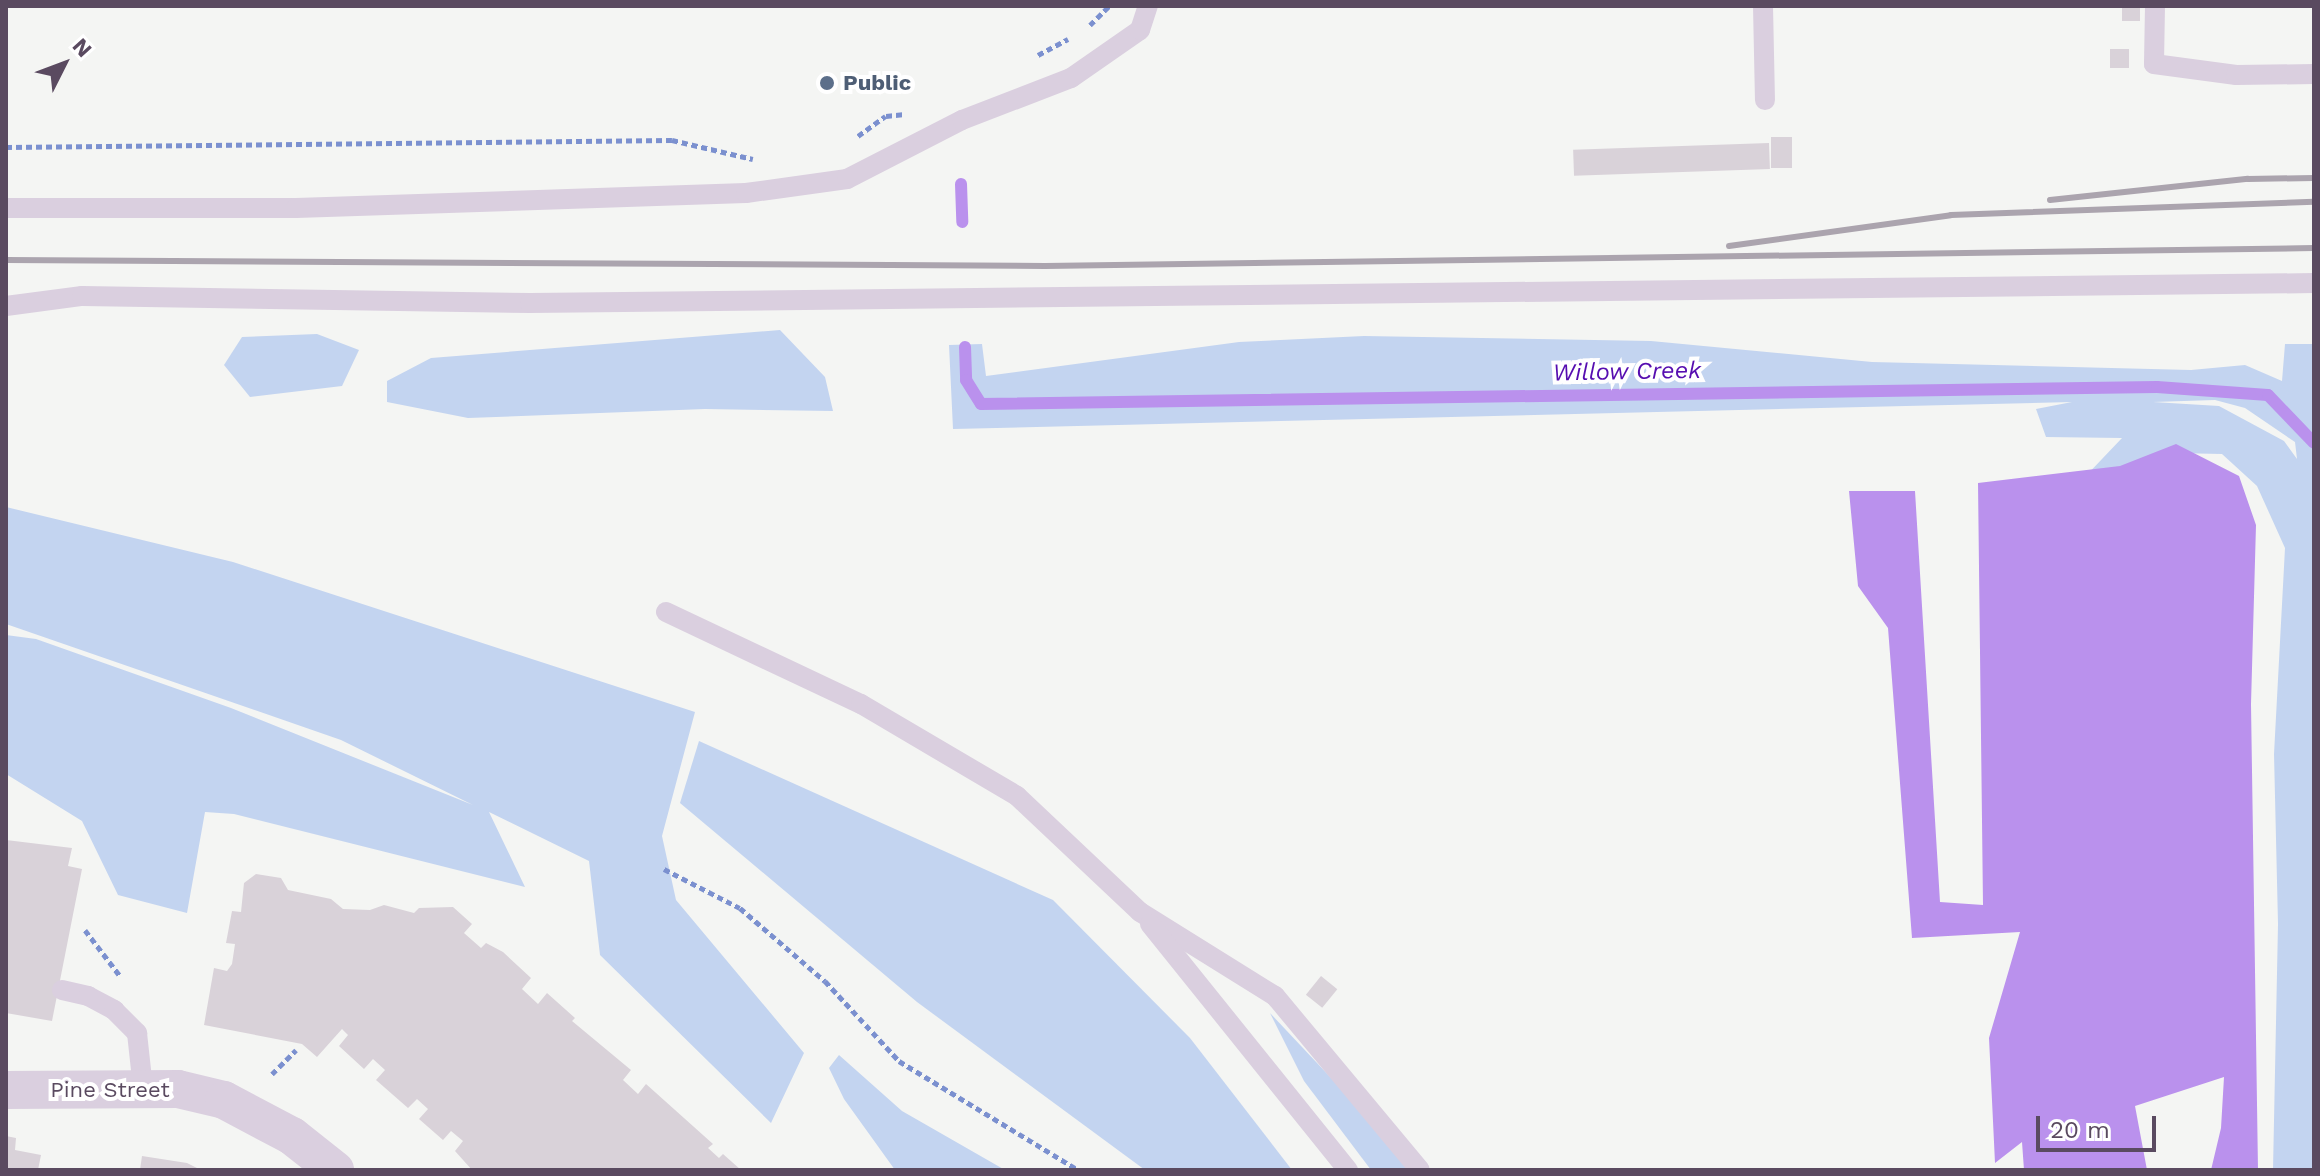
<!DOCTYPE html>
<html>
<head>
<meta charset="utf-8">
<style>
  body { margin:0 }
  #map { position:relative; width:2320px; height:1176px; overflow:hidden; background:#f4f5f3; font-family:"Work Sans",sans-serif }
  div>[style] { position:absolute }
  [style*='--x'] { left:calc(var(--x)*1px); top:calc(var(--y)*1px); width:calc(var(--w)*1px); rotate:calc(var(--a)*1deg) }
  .green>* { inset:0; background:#c3d4f0 }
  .water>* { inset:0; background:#ba91ed }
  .stream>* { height:12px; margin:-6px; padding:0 6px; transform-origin:6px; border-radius:6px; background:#ba91ed }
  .building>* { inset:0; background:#d9d2d9; transform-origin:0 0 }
  .path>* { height:5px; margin-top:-2.5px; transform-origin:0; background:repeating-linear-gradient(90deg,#7b90cf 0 6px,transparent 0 10px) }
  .lane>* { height:20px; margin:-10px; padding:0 10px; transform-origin:10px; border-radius:10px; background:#dacfdf }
  .street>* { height:38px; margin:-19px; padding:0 19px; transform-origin:19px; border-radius:19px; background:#dacfdf }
  .rail>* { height:6px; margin:-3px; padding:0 3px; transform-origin:3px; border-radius:3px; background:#aba4ae }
  .dots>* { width:22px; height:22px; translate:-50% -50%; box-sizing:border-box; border:4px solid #fff; border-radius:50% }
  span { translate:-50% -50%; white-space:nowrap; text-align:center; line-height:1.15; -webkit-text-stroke:8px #fff; paint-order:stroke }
  .service-label { font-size:22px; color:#4e5e75; font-weight:700 }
  .left { translate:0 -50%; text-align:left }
  .street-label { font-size:22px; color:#5a4a60 }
  .water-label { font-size:24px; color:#560db0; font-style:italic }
  .frame { position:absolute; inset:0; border:8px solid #5a4a60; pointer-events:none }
  .north { position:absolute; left:24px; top:24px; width:80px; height:80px; -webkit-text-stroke:6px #fff; paint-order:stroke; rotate:48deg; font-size:22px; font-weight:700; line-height:32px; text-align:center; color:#5a4a60 }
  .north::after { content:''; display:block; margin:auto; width:28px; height:36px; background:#5a4a60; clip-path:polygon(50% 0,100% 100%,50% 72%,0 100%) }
  .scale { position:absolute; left:2036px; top:1116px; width:120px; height:36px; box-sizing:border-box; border:4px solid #5a4a60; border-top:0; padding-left:10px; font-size:24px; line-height:28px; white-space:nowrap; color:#5a4a60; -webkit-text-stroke:6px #fff; paint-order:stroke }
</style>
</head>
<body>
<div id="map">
  <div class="green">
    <i style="clip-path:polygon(780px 330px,825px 377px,833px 411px,705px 409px,468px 418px,387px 402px,387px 381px,431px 358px)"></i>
    <i style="clip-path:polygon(317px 334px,359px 350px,342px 386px,250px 397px,224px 365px,242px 337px)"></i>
    <i style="clip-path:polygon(evenodd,1364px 336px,1651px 341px,1872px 362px,2191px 370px,2245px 365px,2282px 381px,2285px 344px,2314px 344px,2314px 1170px,2273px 1170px,2278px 924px,2274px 754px,2285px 548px,2257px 486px,2222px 454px,2174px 453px,2082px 480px,2122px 438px,2046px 437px,2036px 409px,2072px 402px,953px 429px,949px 345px,982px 344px,986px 376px,1239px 342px,1364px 336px,2215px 400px,2245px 408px,2295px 442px,2297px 459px,2284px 441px,2219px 406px,2153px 402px,2215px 400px)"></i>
    <i style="clip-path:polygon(6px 507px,233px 562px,695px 712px,662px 836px,676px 900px,804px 1053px,771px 1123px,600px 955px,589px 861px,489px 812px,525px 887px,234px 814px,205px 812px,187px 913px,118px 895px,82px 821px,6px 774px,6px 635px,36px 639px,231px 708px,473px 805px,341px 740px,6px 624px)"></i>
    <i style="clip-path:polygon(699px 741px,1053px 900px,1190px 1038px,1292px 1170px,1145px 1170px,917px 1002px,680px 803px)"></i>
    <i style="clip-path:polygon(1270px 1013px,1382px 1132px,1412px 1170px,1371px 1170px,1304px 1081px)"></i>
    <i style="clip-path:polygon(839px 1055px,902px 1111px,1005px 1170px,895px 1170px,844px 1099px,829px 1068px)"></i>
  </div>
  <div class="water">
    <i style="clip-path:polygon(2176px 444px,2239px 476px,2256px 525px,2251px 704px,2258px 1170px,2211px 1170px,2221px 1128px,2224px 1077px,2135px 1106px,2147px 1170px,2024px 1170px,2022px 1142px,1995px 1163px,1989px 1038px,2020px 932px,1912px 938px,1888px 628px,1858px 586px,1849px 491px,1915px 491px,1940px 902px,1983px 905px,1978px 483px,2120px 466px)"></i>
  </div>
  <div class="stream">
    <i style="--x:961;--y:184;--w:38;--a:88"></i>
    <i style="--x:965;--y:347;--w:33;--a:88"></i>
    <i style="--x:966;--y:380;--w:28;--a:58"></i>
    <i style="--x:981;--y:404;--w:1176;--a:-0.83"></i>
    <i style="--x:2157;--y:387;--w:111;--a:4.1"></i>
    <i style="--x:2268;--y:395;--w:66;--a:46.2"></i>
  </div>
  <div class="building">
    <i style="left:2122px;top:6px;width:18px;height:15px"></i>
    <i style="left:2110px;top:49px;width:19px;height:19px"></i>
    <i style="left:1771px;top:137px;width:21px;height:31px"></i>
    <i style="left:1769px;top:143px;width:26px;height:196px;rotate:88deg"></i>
    <i style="clip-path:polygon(6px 840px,72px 848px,68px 866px,82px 869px,52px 1021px,6px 1013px)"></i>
    <i style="clip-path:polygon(256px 874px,281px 878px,288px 890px,331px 899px,343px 909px,370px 910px,384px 905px,414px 913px,419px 908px,453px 907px,472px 924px,464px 933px,481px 948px,486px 943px,503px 952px,531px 978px,522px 989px,538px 1004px,547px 993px,575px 1018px,572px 1021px,631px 1070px,623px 1080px,638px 1094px,646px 1084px,713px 1144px,708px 1148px,719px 1158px,723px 1154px,741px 1170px,472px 1170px,455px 1151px,463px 1141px,451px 1131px,443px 1140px,419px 1119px,428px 1109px,417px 1099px,408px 1108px,376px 1080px,385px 1070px,373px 1059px,364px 1069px,339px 1046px,348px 1035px,342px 1029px,317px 1057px,302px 1044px,204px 1025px,214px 968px,227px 971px,232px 964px,235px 944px,226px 943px,232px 911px,241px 912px,244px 883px)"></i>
    <i style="left:1321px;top:976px;width:21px;height:24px;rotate:39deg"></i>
    <i style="clip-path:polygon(6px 1136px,16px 1138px,15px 1150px,41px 1155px,38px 1170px,6px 1170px)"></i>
    <i style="clip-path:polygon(142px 1156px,187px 1163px,201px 1170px,140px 1170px)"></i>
  </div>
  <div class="path">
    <i style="--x:1090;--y:25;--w:27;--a:-45"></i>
    <i style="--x:1038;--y:55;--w:34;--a:-28"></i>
    <i style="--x:858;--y:136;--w:34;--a:-36"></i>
    <i style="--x:886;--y:116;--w:19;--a:-6"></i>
    <i style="--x:6;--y:147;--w:666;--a:-0.6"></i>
    <i style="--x:672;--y:140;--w:83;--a:13.2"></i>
    <i style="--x:664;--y:869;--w:85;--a:27.2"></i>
    <i style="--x:740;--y:908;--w:112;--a:40.7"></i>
    <i style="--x:825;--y:981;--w:109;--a:47.2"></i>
    <i style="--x:899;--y:1061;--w:210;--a:31.3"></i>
    <i style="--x:85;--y:930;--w:58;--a:52.7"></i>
    <i style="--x:272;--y:1074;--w:34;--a:-45"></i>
  </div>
  <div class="lane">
    <i style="--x:1763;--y:6;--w:94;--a:88.8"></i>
    <i style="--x:2155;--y:6;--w:58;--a:91"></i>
    <i style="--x:2154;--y:64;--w:83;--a:7.6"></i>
    <i style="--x:2236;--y:75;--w:78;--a:-0.7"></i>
    <i style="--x:6;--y:208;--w:290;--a:0"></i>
    <i style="--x:296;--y:208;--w:450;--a:-1.9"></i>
    <i style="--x:746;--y:193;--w:102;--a:-7.9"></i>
    <i style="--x:847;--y:179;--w:129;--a:-27.2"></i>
    <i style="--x:962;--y:120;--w:117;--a:-21.1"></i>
    <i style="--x:1071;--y:78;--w:84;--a:-34.8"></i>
    <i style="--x:1140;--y:30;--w:25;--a:-72"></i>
    <i style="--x:6;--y:306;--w:77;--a:-7.5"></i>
    <i style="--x:82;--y:296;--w:448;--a:0.9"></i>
    <i style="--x:530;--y:303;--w:1784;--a:-0.64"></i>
    <i style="--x:666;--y:612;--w:216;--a:25.3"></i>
    <i style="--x:861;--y:704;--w:181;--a:30.5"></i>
    <i style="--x:1017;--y:796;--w:169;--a:43.3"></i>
    <i style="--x:1140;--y:912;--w:159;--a:31.9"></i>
    <i style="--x:1275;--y:996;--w:226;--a:50.2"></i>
    <i style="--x:1150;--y:924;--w:316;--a:51.2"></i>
    <i style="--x:62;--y:990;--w:27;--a:13"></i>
    <i style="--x:88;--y:996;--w:30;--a:28"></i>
    <i style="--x:114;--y:1010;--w:33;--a:45"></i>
    <i style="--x:137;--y:1033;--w:55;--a:83.8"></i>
  </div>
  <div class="street">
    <i style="--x:6;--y:1090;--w:172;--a:-0.3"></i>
    <i style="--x:178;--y:1089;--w:47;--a:13.4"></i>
    <i style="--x:224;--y:1100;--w:77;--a:27.9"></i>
    <i style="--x:292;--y:1136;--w:55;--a:38.3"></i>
  </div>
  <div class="rail">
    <i style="--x:2050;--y:200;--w:199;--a:-6.1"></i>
    <i style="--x:2248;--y:179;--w:66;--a:-0.9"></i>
    <i style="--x:1729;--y:246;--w:224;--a:-7.9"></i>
    <i style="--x:1951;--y:215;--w:363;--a:-2.1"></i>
    <i style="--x:6;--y:260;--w:1039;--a:0.33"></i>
    <i style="--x:1045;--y:266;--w:1269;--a:-0.81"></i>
  </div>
  <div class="dots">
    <i style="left:827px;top:83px;background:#5c6f8a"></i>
  </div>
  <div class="service-label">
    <span class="left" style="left:843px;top:83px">Public</span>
  </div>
  <div class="street-label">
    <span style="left:110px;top:1090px">Pine Street</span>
  </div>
  <div class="water-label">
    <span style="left:1627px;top:372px;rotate:-1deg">Willow Creek</span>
  </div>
  <div class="frame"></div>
  <div class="north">N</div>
  <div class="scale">20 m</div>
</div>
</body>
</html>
